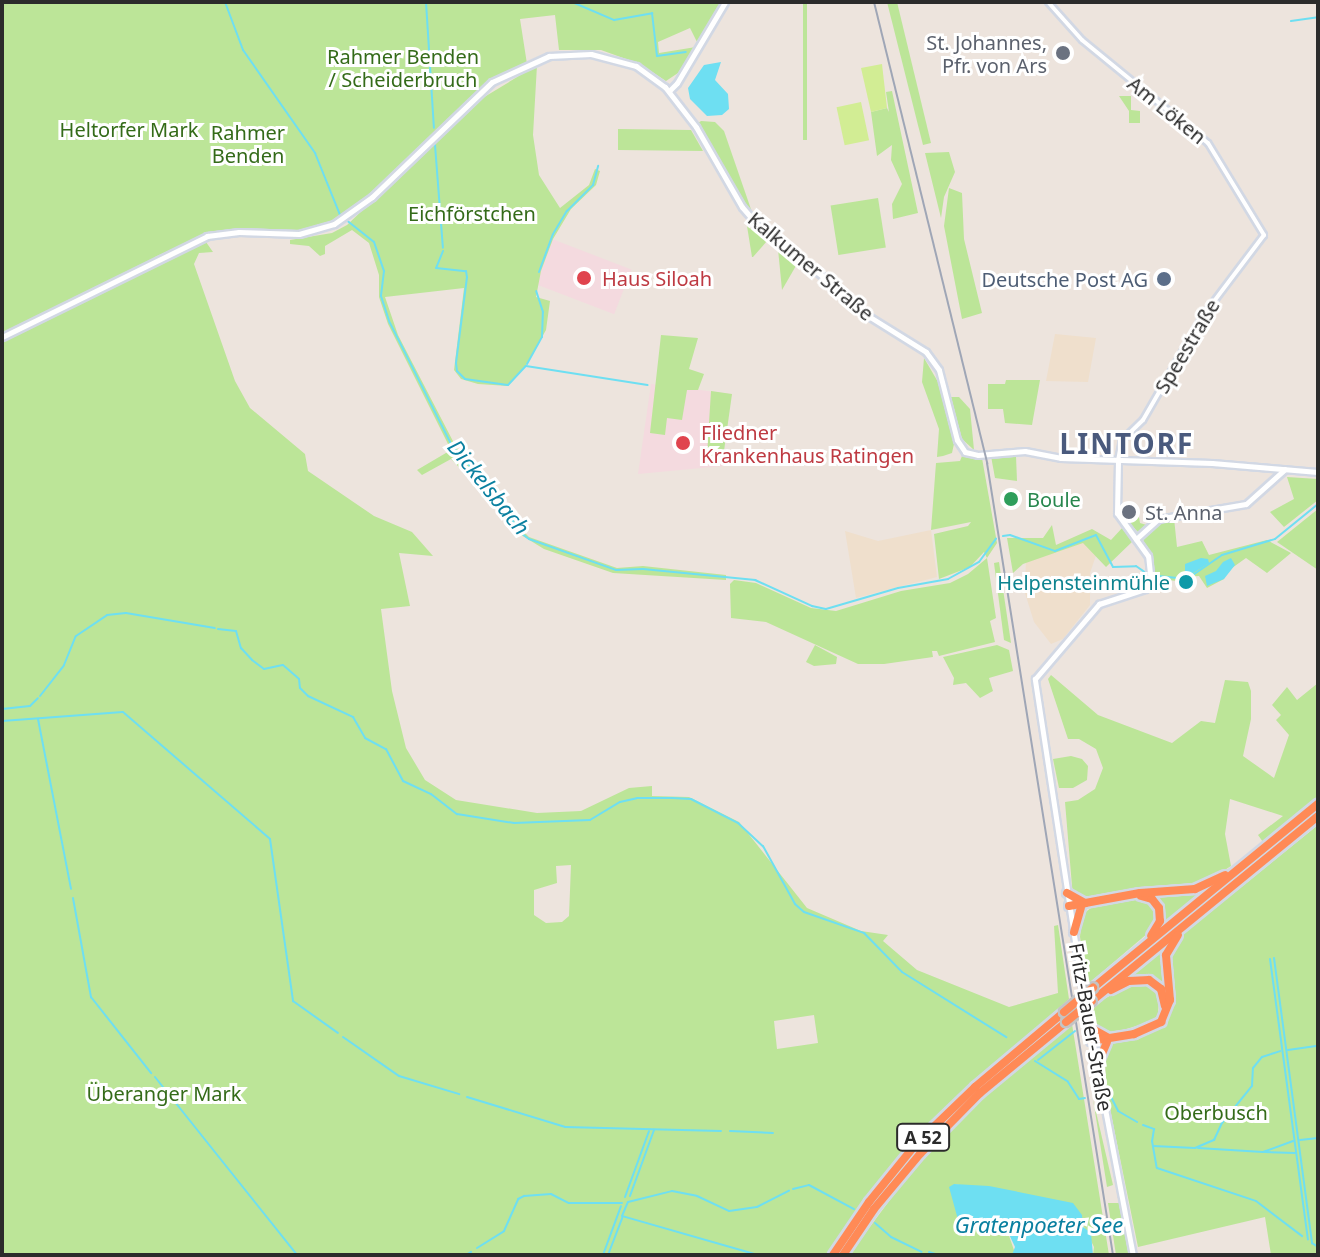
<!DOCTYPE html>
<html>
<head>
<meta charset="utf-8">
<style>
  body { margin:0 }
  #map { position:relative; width:1320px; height:1257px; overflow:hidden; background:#ede4dd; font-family:"Noto Sans",sans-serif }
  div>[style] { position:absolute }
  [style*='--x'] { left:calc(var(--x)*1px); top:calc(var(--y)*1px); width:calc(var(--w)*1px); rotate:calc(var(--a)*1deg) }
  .education>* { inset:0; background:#efdfcc }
  .medical>* { inset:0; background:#f4dadf; transform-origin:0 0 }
  .green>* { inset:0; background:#bce598; transform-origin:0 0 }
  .pitch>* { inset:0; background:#d2ed94; transform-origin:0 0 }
  .water>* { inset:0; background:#6edff2 }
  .stream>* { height:2px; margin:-1px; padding:0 1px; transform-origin:1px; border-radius:1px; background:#6edff2 }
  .roads { filter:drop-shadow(2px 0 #d2d8e4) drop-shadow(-2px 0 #d2d8e4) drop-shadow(0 2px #d2d8e4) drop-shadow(0 -2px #d2d8e4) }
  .tertiary>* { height:4px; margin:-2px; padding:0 2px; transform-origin:2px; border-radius:2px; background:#fff }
  .secondary>* { height:5px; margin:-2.5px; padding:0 2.5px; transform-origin:2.5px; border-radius:2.5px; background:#fff }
  .motorway>* { height:8px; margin:-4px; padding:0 4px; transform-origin:4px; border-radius:4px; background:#ff8a56 }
  .rail>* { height:2px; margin:-1px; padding:0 1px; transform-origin:1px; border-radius:1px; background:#9fa6b6 }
  .bridges { filter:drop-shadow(2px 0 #c4c4c4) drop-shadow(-2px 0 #c4c4c4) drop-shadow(0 2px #c4c4c4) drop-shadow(0 -2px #c4c4c4) }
  .motorway-bridge>* { height:8px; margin:-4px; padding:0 4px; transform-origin:4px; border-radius:4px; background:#ff8a56 }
  .dots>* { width:22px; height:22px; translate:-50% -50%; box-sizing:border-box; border:4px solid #fff; border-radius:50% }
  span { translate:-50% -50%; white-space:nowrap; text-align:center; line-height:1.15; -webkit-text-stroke:6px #fff; paint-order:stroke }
  .shield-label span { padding:2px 6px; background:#fff; border:2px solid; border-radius:6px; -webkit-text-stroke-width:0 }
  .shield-label { font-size:18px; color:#2b2b2b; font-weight:700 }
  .worship-label { font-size:20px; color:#5b616d }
  .right { translate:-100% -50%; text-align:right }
  .left { translate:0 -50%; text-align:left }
  .park-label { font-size:20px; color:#346b19 }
  .street-label { font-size:20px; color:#2b2b2b }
  .health-label { font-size:20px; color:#be3a42 }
  .service-label { font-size:20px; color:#4e5e75 }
  .leisure-label { font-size:20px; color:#27864d }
  .culture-label { font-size:20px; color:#0d838f }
  .water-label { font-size:22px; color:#0a80a0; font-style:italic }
  .district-label { font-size:28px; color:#4a5a7d; font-weight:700; letter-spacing:2px }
  .frame { position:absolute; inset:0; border:4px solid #2b2b2b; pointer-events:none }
</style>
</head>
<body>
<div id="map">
  <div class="education">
    <i style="clip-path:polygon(1055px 334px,1096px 338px,1088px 382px,1046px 381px)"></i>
    <i style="clip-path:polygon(931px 530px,937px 577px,856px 598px,845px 531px,878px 541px)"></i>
    <i style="clip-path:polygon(1093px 539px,1099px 547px,1090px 573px,1090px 605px,1063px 639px,1051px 644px,1034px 622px,1025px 593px,1026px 557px,1033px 548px,1055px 553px)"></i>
  </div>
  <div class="medical">
    <i style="left:552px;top:239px;width:85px;height:48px;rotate:21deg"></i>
    <i style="clip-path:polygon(651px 384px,732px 394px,724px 429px,723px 466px,638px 474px)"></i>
  </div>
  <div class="green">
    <i style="clip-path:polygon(evenodd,2px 2px,723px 2px,698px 44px,690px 28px,658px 42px,659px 53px,696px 47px,678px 73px,666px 81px,640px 64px,601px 50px,559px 50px,555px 15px,520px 19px,527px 64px,463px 104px,338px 226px,316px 233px,238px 229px,207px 233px,155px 257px,155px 263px,206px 242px,213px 252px,199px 253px,194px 264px,235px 381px,250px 408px,305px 454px,308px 471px,374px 516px,412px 532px,433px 556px,399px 553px,410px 606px,381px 609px,392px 691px,406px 748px,425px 780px,456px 800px,537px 813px,581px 811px,629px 788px,652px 786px,652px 796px,689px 797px,739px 822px,807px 908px,861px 931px,888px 935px,883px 941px,917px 970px,1009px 1007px,1058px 993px,1054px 926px,1058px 925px,1069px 999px,917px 1136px,866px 1199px,828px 1255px,2px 1255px,2px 2px,571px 865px,569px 916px,562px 922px,546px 923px,534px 915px,534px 890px,557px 883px,556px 866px,571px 865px,2px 2px,814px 1015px,818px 1043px,777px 1049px,774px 1021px,814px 1015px)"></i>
    <i style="left:803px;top:2px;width:4px;height:138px"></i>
    <i style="clip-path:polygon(887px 2px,897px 2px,931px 143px,923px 145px)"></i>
    <i style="clip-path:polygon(537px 65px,533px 135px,539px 175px,560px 208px,589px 185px,595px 169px,600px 171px,596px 185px,571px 209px,553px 239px,541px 271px,536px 297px,550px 301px,546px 330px,525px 367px,508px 386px,478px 384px,461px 379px,454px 370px,464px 288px,385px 297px,398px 335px,456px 447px,507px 504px,515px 523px,529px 537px,617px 568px,643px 566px,726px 575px,726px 580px,613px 573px,544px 549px,508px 527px,501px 510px,451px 459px,422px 475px,417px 470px,451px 450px,388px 324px,379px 297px,379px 275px,369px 243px,352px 230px,325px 246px,325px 254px,320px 256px,309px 246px,290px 244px,290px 240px,332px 233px,347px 225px,476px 102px)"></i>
    <i style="clip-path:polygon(892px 91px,918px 213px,893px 219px,892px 204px,902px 184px,891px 160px,892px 145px,877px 156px,871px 112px,887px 108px,889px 112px,886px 92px)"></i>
    <i style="clip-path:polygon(1119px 96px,1131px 96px,1131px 110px,1140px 111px,1140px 123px,1129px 123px,1129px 111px)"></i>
    <i style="clip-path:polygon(701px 121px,715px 122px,724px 131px,754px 218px,697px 124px)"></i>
    <i style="clip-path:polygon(618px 129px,691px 130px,703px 151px,618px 150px)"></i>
    <i style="clip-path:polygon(949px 152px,955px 172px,944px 197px,941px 218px,925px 153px)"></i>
    <i style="clip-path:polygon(949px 188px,962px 193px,964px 239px,982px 313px,962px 319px,944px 226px)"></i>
    <i style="left:878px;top:198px;width:50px;height:48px;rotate:81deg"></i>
    <i style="clip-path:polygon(747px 226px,767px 241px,753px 257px,752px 257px)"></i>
    <i style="clip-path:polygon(778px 249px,797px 264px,782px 290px)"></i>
    <i style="clip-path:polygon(661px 335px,698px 338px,689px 369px,704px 374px,698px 390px,687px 390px,682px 420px,667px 418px,665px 435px,650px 433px)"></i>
    <i style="clip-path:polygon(924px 358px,938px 382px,954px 444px,952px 453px,943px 456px,937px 457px,939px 429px,922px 382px)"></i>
    <i style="clip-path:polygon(1006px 380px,1040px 380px,1032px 425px,1005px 423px,1003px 409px,988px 409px,988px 384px,1005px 384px)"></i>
    <i style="clip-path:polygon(711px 391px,732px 394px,723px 458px,707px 455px)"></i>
    <i style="clip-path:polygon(951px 397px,959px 397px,970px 409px,974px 450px,962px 439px)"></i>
    <i style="clip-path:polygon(962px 456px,982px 458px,997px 543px,987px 558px,996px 618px,990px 621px,995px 642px,939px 656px,937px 651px,932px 651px,933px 657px,884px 664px,858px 664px,766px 622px,731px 618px,730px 584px,734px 580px,756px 583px,811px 608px,836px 611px,901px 591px,950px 583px,968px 574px,987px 558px,984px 552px,970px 567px,939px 579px,934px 534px,968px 526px,971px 522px,931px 530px,936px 463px,960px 461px)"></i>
    <i style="clip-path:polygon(991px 456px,1016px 456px,1017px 481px,995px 478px)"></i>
    <i style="clip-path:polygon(1287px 477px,1318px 479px,1318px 500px,1284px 527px,1270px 512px,1294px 499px)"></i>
    <i style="clip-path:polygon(1318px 509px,1318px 570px,1277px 542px)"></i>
    <i style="clip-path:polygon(1123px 517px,1139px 517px,1140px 523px,1150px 526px,1174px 518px,1177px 547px,1202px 541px,1209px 555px,1267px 540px,1291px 553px,1267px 573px,1246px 558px,1225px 573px,1224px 579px,1207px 588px,1199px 576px,1179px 577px,1178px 581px,1156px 579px,1142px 536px)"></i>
    <i style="clip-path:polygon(1052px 525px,1056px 545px,1092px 529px,1111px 540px,1123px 527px,1134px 540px,1106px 567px,1083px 543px,1023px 564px,1013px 573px,1007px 538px,1043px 538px)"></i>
    <i style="clip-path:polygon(999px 562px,1011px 643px,1004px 640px,994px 563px)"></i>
    <i style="clip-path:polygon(815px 645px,837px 657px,836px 664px,814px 666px,806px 662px)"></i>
    <i style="clip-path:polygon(997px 645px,1009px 650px,1013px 671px,989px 678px,993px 691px,980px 698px,966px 683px,953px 685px,954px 678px,943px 657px)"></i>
    <i style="clip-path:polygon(1051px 675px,1098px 715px,1172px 743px,1201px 721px,1215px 723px,1225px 680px,1248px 682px,1251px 691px,1251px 719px,1243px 756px,1274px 778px,1289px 735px,1276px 720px,1281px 715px,1272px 705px,1287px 687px,1297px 700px,1318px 683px,1318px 797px,1263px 842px,1258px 835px,1283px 816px,1230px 799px,1225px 834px,1231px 866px,1209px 880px,1190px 887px,1080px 897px,1073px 893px,1072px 886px,1065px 802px,1078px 800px,1095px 789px,1103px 768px,1096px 749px,1079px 739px,1068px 739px,1048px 679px)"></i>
    <i style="clip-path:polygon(1071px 756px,1082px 759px,1088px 766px,1087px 780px,1073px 788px,1059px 788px,1053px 759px)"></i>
    <i style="clip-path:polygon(1318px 825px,1318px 1255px,1271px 1255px,1265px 1217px,1138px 1247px,1106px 1089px,1105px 1053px,1110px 1044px,1147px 1033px,1168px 1017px,1172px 999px,1168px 957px,1178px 938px)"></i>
    <i style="clip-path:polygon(1213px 884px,1156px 930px,1159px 925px,1154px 893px)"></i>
    <i style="clip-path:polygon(1131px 898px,1144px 898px,1155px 906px,1154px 928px,1088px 984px,1080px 937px,1082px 915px,1092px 907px)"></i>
    <i style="clip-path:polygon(1170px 942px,1167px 987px,1163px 990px,1159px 984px,1123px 981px)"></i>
    <i style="clip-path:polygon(1135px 983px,1154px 988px,1159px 996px,1158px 1015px,1153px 1021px,1113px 1033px,1104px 1033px,1094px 1026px,1092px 1011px,1100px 1001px)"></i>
    <i style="clip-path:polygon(1072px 1024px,1109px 1255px,1093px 1255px,1094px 1247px,1081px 1221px,1063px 1203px,954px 1184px,970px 1229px,986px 1224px,1007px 1230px,1015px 1253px,849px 1255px,921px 1158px,998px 1083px)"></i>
    <i style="clip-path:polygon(1093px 1099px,1113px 1185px,1107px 1187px)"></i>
    <i style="clip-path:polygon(1108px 1203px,1120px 1203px,1129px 1255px,1116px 1255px)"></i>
  </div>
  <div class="pitch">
    <i style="clip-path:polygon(882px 64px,887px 108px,871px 112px,861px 68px)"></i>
    <i style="left:861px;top:102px;width:39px;height:25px;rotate:78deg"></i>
  </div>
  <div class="water">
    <i style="clip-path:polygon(721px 62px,715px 80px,728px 94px,729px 109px,722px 115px,707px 116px,690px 99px,688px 88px,704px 65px)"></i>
    <i style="clip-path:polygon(1201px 558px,1208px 559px,1209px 563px,1190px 575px,1185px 574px,1185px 564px)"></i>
    <i style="clip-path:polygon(1231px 558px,1235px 565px,1224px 579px,1207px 586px,1205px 576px,1216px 571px,1223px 562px)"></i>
    <i style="clip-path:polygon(954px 1184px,989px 1186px,1073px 1203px,1082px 1215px,1083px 1227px,1091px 1233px,1093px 1255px,1012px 1255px,1015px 1247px,1007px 1230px,986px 1224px,970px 1229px,960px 1227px,949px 1187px)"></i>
  </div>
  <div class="stream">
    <i style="--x:225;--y:2;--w:51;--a:69.4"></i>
    <i style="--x:243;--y:50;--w:126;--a:55"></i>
    <i style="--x:315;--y:153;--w:67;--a:68"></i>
    <i style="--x:340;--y:215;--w:43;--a:38.5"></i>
    <i style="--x:374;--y:242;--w:31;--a:71"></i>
    <i style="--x:384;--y:271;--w:25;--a:97"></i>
    <i style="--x:381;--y:296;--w:28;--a:72"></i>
    <i style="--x:390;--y:323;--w:138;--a:63.2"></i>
    <i style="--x:452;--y:446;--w:81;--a:48"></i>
    <i style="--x:506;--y:506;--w:26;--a:65"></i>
    <i style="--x:517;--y:530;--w:15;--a:37"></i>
    <i style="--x:529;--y:539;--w:92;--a:19.6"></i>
    <i style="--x:616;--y:570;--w:27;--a:-2"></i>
    <i style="--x:643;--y:569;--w:113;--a:5.6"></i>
    <i style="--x:755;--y:580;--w:63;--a:24.5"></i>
    <i style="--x:812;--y:606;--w:14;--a:12"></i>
    <i style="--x:826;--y:609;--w:75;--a:-16.3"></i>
    <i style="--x:898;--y:588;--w:51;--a:-10.2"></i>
    <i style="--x:948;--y:579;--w:35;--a:-29"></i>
    <i style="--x:979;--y:562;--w:29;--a:-54"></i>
    <i style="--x:426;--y:2;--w:126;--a:86.4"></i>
    <i style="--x:572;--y:2;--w:46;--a:23.2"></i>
    <i style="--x:614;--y:20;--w:39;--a:-10"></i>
    <i style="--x:652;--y:13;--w:43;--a:83.4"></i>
    <i style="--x:657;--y:56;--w:29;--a:-8"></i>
    <i style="--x:1291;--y:21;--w:27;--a:-8"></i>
    <i style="--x:435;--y:145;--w:103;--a:85.6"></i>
    <i style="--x:443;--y:251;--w:18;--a:112"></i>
    <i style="--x:436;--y:268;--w:30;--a:6"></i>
    <i style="--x:466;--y:271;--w:6;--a:81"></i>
    <i style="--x:467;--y:277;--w:87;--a:97.3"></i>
    <i style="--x:456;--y:363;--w:8;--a:83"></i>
    <i style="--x:457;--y:371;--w:11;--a:45"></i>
    <i style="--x:465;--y:379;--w:43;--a:7.9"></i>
    <i style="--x:508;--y:385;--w:26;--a:-47"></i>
    <i style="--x:526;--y:366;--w:123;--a:8.9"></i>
    <i style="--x:539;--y:272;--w:40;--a:-69.8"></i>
    <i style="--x:553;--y:234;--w:27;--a:-59"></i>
    <i style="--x:567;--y:211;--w:37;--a:-45"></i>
    <i style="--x:593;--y:185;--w:20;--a:-75"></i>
    <i style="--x:527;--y:364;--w:31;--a:-61"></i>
    <i style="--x:542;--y:337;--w:25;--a:-88"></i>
    <i style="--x:543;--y:312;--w:22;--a:-108"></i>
    <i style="--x:1003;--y:536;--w:7;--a:-8"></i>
    <i style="--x:1010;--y:535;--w:48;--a:19.6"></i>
    <i style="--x:1055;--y:551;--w:44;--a:-21.3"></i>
    <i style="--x:1096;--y:535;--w:36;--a:62"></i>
    <i style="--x:1113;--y:567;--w:23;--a:-2"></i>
    <i style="--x:1136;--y:566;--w:16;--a:35"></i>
    <i style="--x:1149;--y:575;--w:38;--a:6"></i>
    <i style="--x:1187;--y:579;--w:42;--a:-34.4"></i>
    <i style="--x:1222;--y:555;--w:55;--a:-16.8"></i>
    <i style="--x:1275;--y:539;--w:55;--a:-39.1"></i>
    <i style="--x:218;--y:629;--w:18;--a:6"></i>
    <i style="--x:236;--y:631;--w:18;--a:74"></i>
    <i style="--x:241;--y:648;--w:16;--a:47"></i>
    <i style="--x:252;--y:660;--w:15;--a:37"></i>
    <i style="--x:264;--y:669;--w:19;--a:-12"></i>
    <i style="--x:283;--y:665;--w:21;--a:41"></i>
    <i style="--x:299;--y:679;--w:9;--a:84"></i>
    <i style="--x:300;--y:688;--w:11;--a:45"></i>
    <i style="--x:308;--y:696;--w:50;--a:25"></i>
    <i style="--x:353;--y:717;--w:24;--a:60"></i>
    <i style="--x:365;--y:738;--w:24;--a:28"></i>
    <i style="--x:386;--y:749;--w:36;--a:62"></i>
    <i style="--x:403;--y:781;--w:31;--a:25"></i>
    <i style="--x:431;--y:794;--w:33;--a:38"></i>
    <i style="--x:457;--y:814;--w:58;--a:9"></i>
    <i style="--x:514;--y:823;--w:76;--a:-2.3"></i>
    <i style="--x:590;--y:820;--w:35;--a:-31"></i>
    <i style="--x:620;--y:802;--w:17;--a:-13"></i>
    <i style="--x:637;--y:798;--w:35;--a:0"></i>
    <i style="--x:672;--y:798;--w:19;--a:3"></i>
    <i style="--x:691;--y:799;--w:53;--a:27.1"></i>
    <i style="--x:738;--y:823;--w:34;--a:43"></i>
    <i style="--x:763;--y:846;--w:66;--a:61.1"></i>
    <i style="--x:795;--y:904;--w:12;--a:42"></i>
    <i style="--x:804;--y:912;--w:64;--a:19.3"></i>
    <i style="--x:864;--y:933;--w:54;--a:45.7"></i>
    <i style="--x:902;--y:972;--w:123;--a:32"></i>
    <i style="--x:40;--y:696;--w:39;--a:-52"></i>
    <i style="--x:64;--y:665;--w:31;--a:-68"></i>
    <i style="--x:76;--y:636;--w:37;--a:-34"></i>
    <i style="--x:107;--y:615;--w:19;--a:-6"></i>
    <i style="--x:126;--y:613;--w:90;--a:9.6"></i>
    <i style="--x:2;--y:709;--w:28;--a:-6"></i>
    <i style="--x:30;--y:706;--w:11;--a:-45"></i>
    <i style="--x:38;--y:719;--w:173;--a:79"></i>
    <i style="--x:2;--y:721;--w:121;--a:-4.3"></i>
    <i style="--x:123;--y:712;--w:194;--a:40.8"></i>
    <i style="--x:270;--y:839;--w:164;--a:81.9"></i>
    <i style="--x:293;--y:1001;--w:55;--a:35.4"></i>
    <i style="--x:73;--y:898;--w:101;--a:79.7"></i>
    <i style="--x:91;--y:997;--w:97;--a:51.7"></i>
    <i style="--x:1274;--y:958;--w:288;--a:82.4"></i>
    <i style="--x:1312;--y:1243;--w:7;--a:34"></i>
    <i style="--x:1270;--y:959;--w:283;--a:82.3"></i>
    <i style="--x:343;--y:1037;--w:68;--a:34.9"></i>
    <i style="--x:399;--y:1076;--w:63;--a:16.7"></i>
    <i style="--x:1288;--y:1050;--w:30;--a:-8"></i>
    <i style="--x:1038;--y:1060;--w:47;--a:-38.1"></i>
    <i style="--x:1035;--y:1061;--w:39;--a:32"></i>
    <i style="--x:1068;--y:1082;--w:20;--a:57"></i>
    <i style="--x:1079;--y:1099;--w:6;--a:-9"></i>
    <i style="--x:155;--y:1077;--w:228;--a:51.4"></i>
    <i style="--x:1110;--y:1095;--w:18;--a:63"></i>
    <i style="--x:1118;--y:1111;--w:22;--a:30"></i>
    <i style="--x:467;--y:1097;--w:102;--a:17"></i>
    <i style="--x:565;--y:1127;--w:156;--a:1.5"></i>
    <i style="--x:1143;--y:1125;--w:12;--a:20"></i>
    <i style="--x:1154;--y:1129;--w:12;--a:99"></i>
    <i style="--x:1152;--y:1141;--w:27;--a:80"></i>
    <i style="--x:1157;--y:1168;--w:104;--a:18.4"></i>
    <i style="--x:1256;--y:1201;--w:58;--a:37.3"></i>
    <i style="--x:730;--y:1131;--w:43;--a:2.7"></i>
    <i style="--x:1300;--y:1140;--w:18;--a:-6"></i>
    <i style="--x:1153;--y:1146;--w:42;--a:2.7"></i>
    <i style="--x:1195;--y:1148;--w:21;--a:-23"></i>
    <i style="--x:1214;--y:1140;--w:19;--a:-65"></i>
    <i style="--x:1222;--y:1123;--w:48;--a:-51"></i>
    <i style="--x:1252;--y:1086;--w:18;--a:-87"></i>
    <i style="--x:1253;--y:1068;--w:14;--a:-51"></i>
    <i style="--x:1262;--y:1057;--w:19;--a:-18"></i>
    <i style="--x:1198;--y:1148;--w:65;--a:3.5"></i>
    <i style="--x:1263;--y:1152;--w:32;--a:-20"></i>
    <i style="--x:1265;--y:1152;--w:30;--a:2"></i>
    <i style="--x:793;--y:1189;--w:16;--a:-14"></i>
    <i style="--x:809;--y:1185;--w:51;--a:28.1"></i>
    <i style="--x:630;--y:1196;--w:70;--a:-70"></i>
    <i style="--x:625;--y:1197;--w:70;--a:-70"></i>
    <i style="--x:875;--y:1223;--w:21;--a:41"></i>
    <i style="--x:891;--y:1237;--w:34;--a:26"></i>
    <i style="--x:477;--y:1248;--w:32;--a:-32"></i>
    <i style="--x:504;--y:1231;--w:35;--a:-66"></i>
    <i style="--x:518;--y:1199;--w:7;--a:-27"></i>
    <i style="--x:524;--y:1196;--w:27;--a:-4"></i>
    <i style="--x:551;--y:1194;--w:20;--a:27"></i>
    <i style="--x:569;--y:1203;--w:53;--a:0"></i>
    <i style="--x:929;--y:1252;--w:9;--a:18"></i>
    <i style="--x:466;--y:1255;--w:6;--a:-31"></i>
    <i style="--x:603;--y:1255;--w:52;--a:-69.8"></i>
    <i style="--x:608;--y:1255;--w:40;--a:-69"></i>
    <i style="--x:758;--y:1255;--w:141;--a:-164"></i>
    <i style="--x:622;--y:1216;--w:15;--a:-67"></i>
    <i style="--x:628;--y:1202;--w:45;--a:-14"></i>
    <i style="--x:672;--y:1191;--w:25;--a:11"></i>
    <i style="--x:697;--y:1196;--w:35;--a:25"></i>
    <i style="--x:729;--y:1211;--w:28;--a:-8"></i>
    <i style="--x:757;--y:1207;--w:36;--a:-27"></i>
  </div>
  <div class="roads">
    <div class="tertiary">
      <i style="--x:1048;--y:2;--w:51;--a:48.2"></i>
      <i style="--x:1082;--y:40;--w:163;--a:39.3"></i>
      <i style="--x:1208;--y:143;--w:108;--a:58.7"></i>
      <i style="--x:1264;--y:235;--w:101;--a:127"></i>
      <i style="--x:1203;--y:316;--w:120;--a:120"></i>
      <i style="--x:1143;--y:420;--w:29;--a:136"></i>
      <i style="--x:1122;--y:440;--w:20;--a:101"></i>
    </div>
    <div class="secondary">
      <i style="--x:669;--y:91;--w:11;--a:-45"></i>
      <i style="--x:677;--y:83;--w:94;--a:-59.3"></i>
      <i style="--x:2;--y:337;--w:229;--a:-26.2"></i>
      <i style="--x:207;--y:236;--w:32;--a:-7"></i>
      <i style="--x:239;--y:232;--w:60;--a:1.9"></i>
      <i style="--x:299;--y:234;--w:36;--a:-16"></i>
      <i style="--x:334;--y:224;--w:47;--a:-35.4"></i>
      <i style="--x:372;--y:197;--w:166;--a:-43.8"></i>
      <i style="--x:492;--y:82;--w:63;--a:-24.5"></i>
      <i style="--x:549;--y:56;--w:42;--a:-2.7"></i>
      <i style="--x:591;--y:54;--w:47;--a:14.9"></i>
      <i style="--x:636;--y:66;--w:36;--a:36"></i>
      <i style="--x:665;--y:87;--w:51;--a:52.2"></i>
      <i style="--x:696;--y:127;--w:92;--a:60.1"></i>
      <i style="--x:742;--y:207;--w:29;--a:49"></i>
      <i style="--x:761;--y:229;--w:97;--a:37.5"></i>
      <i style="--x:838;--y:288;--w:43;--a:42.2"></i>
      <i style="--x:870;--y:317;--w:66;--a:32"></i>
      <i style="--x:926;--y:352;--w:22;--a:54"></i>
      <i style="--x:939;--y:370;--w:72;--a:75.6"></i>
      <i style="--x:957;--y:440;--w:14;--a:56"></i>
      <i style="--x:965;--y:452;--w:13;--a:13"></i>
      <i style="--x:978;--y:455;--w:47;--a:-4.9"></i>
      <i style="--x:1025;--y:451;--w:37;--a:11"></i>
      <i style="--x:1061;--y:458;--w:151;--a:1.9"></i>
      <i style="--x:1212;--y:463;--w:106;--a:4.9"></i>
      <i style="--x:1136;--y:539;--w:30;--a:-42"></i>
      <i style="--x:1158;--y:519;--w:89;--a:-9.7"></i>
      <i style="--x:1246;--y:504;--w:52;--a:-41.9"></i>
      <i style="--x:1083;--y:994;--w:319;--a:-98.7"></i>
      <i style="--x:1035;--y:679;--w:99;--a:-49.5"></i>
      <i style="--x:1099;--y:604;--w:48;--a:-18.1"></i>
      <i style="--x:1145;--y:589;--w:8;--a:-45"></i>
      <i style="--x:1151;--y:583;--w:27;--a:-96"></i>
      <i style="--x:1148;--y:556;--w:53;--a:-125.8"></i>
      <i style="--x:1117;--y:513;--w:53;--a:-88.9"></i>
      <i style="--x:1085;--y:1004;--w:256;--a:79.2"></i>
    </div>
    <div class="motorway">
      <i style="--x:1067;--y:893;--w:21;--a:29"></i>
      <i style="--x:1141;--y:896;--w:11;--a:15"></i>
      <i style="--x:1152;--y:899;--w:11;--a:52"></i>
      <i style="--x:1159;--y:908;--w:13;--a:86"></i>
      <i style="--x:1160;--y:921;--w:17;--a:121"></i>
      <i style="--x:1069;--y:906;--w:72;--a:-10.4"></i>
      <i style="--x:1140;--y:893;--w:55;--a:-4.2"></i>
      <i style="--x:1195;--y:889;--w:33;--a:-25"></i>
      <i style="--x:1074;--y:932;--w:25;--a:-74"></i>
      <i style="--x:1093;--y:988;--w:291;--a:-39.3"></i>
      <i style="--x:1111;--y:990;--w:20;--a:-27"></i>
      <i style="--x:1129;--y:981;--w:20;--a:-3"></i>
      <i style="--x:1149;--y:980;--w:15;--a:37"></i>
      <i style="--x:1161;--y:989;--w:17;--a:77"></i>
      <i style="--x:1092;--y:1001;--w:292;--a:-39.3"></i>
      <i style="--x:1089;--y:1027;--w:21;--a:29"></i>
      <i style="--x:1091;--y:1041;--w:44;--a:-9.2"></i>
      <i style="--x:1134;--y:1034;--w:30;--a:-24"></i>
      <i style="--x:1161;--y:1022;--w:24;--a:-68"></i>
      <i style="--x:1170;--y:1000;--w:45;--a:-95.1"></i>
      <i style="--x:1166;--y:955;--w:23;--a:-59"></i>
      <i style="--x:1096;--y:1068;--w:28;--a:-67"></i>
      <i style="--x:833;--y:1255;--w:64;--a:-55.8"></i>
      <i style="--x:869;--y:1202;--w:75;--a:-51"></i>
      <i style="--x:916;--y:1144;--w:82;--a:-44"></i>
      <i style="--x:975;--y:1087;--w:116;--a:-40.1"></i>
      <i style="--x:843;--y:1255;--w:55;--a:-56"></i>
      <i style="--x:874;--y:1209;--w:72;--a:-50.1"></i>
      <i style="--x:920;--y:1154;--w:86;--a:-45.5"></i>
      <i style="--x:980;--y:1093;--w:112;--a:-39.5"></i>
    </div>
  </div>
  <div class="rail">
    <i style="--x:874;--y:2;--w:475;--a:76.2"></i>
    <i style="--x:987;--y:463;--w:802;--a:80.96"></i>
  </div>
  <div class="bridges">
    <div class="motorway-bridge">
      <i style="--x:1064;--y:1012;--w:38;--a:-40"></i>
      <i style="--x:1066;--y:1022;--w:33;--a:-39"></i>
    </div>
  </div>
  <div class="dots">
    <i style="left:1063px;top:53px;background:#6b7280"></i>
    <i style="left:584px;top:278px;background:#e0444e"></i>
    <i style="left:1164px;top:279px;background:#5c6f8a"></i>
    <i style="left:683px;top:443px;background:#e0444e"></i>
    <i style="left:1011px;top:499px;background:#2e9e5b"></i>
    <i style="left:1129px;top:512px;background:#6b7280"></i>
    <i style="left:1186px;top:582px;background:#0f9aa8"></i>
  </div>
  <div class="shield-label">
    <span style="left:923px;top:1137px">A 52</span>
  </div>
  <div class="worship-label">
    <span class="right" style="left:1047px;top:54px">St. Johannes,<br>Pfr. von Ars</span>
    <span class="left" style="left:1145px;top:512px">St. Anna</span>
  </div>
  <div class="park-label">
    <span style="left:403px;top:68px">Rahmer Benden<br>/ Scheiderbruch</span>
    <span style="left:129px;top:129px">Heltorfer Mark</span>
    <span style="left:248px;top:144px">Rahmer<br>Benden</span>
    <span style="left:472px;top:213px">Eichförstchen</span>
    <span style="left:164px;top:1093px">Überanger Mark</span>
    <span style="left:1216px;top:1112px">Oberbusch</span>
  </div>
  <div class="street-label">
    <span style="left:1167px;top:110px;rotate:39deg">Am Löken</span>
    <span style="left:811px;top:266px;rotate:40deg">Kalkumer Straße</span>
    <span style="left:1187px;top:346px;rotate:-59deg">Speestraße</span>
    <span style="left:1091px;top:1027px;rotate:80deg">Fritz-Bauer-Straße</span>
  </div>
  <div class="health-label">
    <span class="left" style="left:602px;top:278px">Haus Siloah</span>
    <span class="left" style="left:701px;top:444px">Fliedner<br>Krankenhaus Ratingen</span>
  </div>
  <div class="service-label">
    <span class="right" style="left:1148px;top:279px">Deutsche Post AG</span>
  </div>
  <div class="leisure-label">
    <span class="left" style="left:1027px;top:499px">Boule</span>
  </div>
  <div class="culture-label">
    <span class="right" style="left:1170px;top:582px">Helpensteinmühle</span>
  </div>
  <div class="water-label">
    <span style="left:489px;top:487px;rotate:51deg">Dickelsbach</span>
    <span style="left:1039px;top:1225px">Gratenpoeter See</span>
  </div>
  <div class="district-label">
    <span style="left:1127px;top:443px">LINTORF</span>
  </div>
  <div class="frame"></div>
</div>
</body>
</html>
